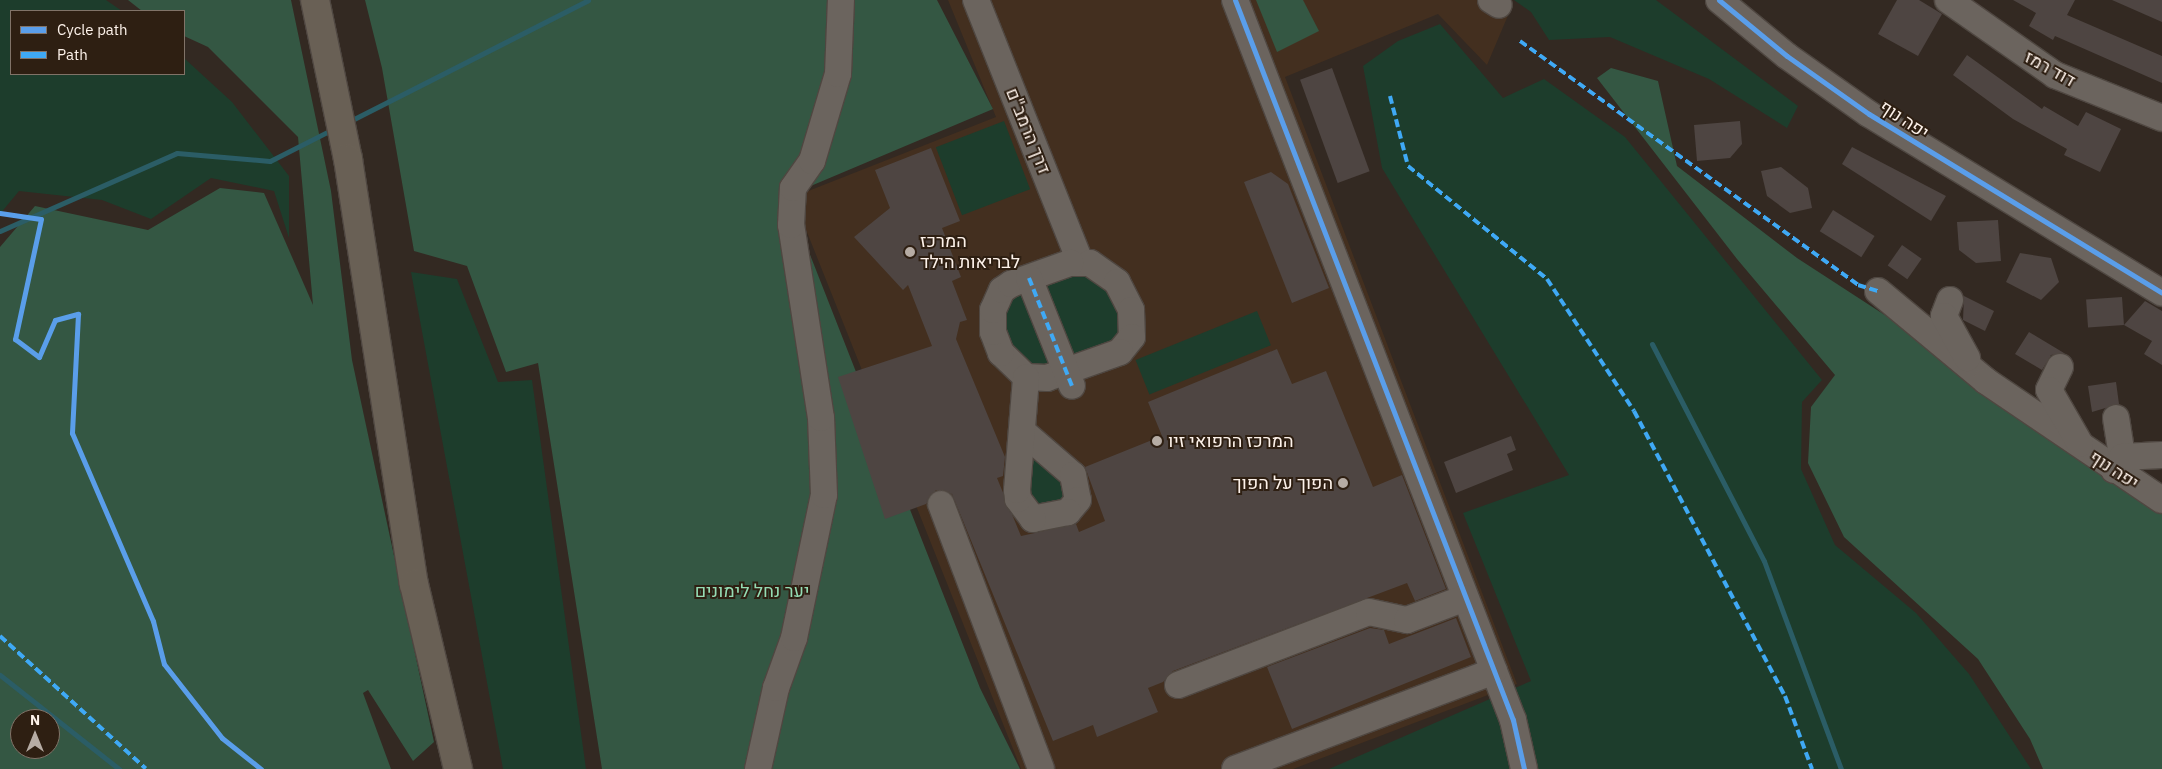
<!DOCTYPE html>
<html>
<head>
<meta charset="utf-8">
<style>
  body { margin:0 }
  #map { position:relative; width:2162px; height:769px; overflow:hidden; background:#332922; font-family:"IBM Plex Sans",Heebo,sans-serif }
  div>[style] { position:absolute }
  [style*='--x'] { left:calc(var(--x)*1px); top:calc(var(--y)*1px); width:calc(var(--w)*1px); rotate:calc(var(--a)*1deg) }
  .built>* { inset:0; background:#432f1f }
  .green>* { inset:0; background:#1d3d2c; transform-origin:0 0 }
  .forest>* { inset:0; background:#345743 }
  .stream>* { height:5px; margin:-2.5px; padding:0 2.5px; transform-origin:2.5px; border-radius:2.5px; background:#2b5d66 }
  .building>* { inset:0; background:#4e4542; transform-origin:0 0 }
  .roads { filter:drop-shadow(1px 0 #4f4741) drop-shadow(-1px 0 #4f4741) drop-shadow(0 1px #4f4741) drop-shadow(0 -1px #4f4741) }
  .minor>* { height:26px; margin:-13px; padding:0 13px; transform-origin:13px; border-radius:13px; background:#6b645e }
  .highway>* { height:28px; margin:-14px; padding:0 14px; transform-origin:14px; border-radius:14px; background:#696055 }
  .quiet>* { height:4px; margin-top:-2px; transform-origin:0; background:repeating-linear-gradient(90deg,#3fa9f5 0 8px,transparent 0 12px) }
  .cycleway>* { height:5px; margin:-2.5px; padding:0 2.5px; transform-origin:2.5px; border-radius:2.5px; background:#5a9eea }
  .dots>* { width:14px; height:14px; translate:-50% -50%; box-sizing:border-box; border:2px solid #2e1f12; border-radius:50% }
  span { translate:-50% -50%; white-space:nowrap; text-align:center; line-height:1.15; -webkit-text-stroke:4px #2e1f12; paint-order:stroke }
  .street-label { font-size:18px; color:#fdf2ea }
  .poi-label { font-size:18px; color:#fdf2ea }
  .left { translate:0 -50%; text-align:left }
  .right { translate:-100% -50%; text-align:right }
  .park-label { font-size:18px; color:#95dcb4 }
  .legend { position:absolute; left:10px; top:10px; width:175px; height:65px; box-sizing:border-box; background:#2e1f12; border:1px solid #817368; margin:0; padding:6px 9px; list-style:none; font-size:15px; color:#fdf2ea }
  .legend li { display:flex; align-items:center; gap:10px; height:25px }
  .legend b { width:25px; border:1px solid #817368 }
  .north { position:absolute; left:10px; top:709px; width:50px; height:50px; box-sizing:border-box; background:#2e1f12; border:1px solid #817368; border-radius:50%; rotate:0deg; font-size:14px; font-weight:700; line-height:20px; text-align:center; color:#fdf2ea }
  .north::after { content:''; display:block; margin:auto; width:18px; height:22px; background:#b6aca4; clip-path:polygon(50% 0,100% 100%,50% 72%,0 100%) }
</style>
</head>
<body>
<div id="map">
  <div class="built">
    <i style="clip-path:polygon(948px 0,1505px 0,1512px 6px,1487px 65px,1438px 14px,1285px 77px,1517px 684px,1293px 769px,1021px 769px,793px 197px,996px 117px)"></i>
  </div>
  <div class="green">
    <i style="clip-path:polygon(0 0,106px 0,122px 11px,11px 11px,11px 74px,184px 74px,184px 58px,232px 102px,289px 176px,289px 238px,274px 191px,211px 178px,151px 219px,102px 200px,19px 191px,0 214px)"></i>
    <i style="clip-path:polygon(1514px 0,1656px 0,1798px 106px,1787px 128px,1709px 79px,1610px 37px,1549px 40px,1531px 12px)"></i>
    <i style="clip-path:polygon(1440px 24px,1503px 98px,1544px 79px,1625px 137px,1822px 380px,1802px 402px,1801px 469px,1835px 545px,1916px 613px,1969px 674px,2031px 769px,1329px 769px,1531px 681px,1463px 513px,1569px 475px,1382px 168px,1363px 66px,1398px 41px)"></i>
    <i style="left:1004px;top:121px;width:73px;height:73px;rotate:69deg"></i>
    <i style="clip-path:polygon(1080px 269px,1118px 298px,1121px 341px,1036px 371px,1007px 349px,1005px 301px)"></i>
    <i style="clip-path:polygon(411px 272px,457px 279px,498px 382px,532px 380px,586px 769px,503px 769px)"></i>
    <i style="left:1257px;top:311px;width:37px;height:131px;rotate:68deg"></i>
    <i style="clip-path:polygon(1033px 457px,1060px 474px,1069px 497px,1042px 510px,1027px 490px)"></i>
  </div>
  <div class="forest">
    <i style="clip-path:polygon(evenodd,128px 0,291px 0,331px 191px,352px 360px,434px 742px,413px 761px,368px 690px,363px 693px,391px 769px,0 769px,0 247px,35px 206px,148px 230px,220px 188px,264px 193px,313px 305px,298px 137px,208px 47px,184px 36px,184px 11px,142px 11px,128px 0,20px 719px,50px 719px,50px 749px,20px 749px,20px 719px)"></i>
    <i style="clip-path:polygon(365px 0,937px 0,993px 109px,787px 196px,980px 688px,1020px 769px,602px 769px,538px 363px,506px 372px,467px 266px,414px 251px,382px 68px)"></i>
    <i style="clip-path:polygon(1256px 0,1303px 0,1319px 31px,1277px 52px)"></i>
    <i style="clip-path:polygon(1611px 68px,1658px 81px,1677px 166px,1797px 258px,2162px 495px,2162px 769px,2043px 769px,2030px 739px,1978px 659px,1844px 537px,1808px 463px,1811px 407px,1835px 375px,1737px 259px,1597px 78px)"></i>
  </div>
  <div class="stream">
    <i style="--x:350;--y:121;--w:267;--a:-26.9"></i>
    <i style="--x:0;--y:231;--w:193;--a:-23.8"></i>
    <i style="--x:177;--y:153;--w:93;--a:4.9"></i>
    <i style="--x:270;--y:161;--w:71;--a:-26.9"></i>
    <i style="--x:1652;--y:344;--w:244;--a:62.7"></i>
    <i style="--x:1764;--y:561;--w:222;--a:69.7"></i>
    <i style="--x:0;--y:675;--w:152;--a:38.3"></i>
  </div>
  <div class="building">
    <i style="clip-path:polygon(1897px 0,1919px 0,1942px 14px,1918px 56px,1878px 34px)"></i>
    <i style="clip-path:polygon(2013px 0,2075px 0,2067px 15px,2162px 56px,2162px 83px,2055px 36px,2053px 40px,2029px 26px,2036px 13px)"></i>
    <i style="clip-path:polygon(2112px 0,2162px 0,2162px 22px)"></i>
    <i style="clip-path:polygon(1967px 55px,2042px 109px,2044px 106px,2078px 126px,2086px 112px,2121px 129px,2100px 172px,2064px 155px,2067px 149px,2013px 119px,1953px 75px)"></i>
    <i style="left:1332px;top:68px;width:110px;height:34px;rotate:70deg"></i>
    <i style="clip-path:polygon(1740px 121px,1742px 144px,1730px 158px,1697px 161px,1694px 125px)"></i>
    <i style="clip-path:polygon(1852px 147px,1946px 196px,1931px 221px,1842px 164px)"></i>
    <i style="clip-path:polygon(931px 148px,960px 221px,942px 228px,961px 277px,952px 281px,967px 320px,960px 322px,956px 339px,1005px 457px,1003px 476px,997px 478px,1021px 536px,1076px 524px,1079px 532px,1105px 521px,1085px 467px,1162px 436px,1148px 402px,1277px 349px,1292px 384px,1326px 371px,1373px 487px,1402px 475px,1446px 589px,1415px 601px,1407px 583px,1173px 671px,1163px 682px,1148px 688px,1158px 712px,1097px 737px,1093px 725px,1053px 741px,952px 494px,936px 490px,926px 504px,885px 519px,838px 377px,932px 346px,908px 285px,903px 290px,854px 237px,890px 208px,875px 170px)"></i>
    <i style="clip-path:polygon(1781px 167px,1808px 188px,1812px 208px,1790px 213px,1767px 196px,1761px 171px)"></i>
    <i style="clip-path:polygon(1271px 172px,1288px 184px,1329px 288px,1292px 303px,1244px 182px)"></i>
    <i style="left:1833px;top:210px;width:49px;height:25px;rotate:32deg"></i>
    <i style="clip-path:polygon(1998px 220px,2001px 261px,1976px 263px,1959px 250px,1957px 222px)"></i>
    <i style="left:1902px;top:245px;width:24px;height:25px;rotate:35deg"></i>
    <i style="clip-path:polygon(2020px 253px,2051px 258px,2059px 282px,2041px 300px,2006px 282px)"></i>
    <i style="clip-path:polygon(1964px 296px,1994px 311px,1985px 331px,1963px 320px)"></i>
    <i style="left:2122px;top:297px;width:28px;height:36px;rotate:86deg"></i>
    <i style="clip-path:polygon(2145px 301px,2162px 311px,2162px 365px,2144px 354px,2152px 341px,2124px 325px)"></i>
    <i style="clip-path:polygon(2029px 332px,2064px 353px,2051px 355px,2042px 370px,2015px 354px)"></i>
    <i style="clip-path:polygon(2116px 382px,2119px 404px,2092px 412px,2088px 386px)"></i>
    <i style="clip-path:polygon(1511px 436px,1516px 450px,1507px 454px,1513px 470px,1456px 493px,1444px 462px)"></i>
    <i style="clip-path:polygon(1456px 618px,1471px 657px,1292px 729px,1267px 667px,1370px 628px,1384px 630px,1389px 644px)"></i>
  </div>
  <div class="roads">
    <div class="minor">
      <i style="--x:976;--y:0;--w:282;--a:68.3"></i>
      <i style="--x:1235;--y:0;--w:772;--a:68.89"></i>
      <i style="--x:1513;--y:720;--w:50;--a:77.3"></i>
      <i style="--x:1491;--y:0;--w:9;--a:32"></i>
      <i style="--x:1719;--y:0;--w:88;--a:39.5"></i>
      <i style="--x:1787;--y:56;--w:100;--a:35.3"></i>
      <i style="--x:1869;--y:114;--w:343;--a:31.4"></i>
      <i style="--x:1948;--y:0;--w:131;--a:35"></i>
      <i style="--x:2055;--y:75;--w:115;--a:21.9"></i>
      <i style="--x:1070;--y:263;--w:20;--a:0"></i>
      <i style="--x:1090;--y:263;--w:33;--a:35"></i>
      <i style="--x:1117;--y:282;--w:31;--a:63"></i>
      <i style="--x:1131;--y:310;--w:27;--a:88"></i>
      <i style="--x:1132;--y:337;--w:19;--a:129"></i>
      <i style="--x:1120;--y:352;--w:77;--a:160.4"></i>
      <i style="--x:1047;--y:378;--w:21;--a:-177"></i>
      <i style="--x:1026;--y:377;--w:35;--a:-136"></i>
      <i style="--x:1001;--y:353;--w:22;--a:-111"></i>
      <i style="--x:993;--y:332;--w:22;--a:-90"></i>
      <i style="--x:993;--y:310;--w:22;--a:-66"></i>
      <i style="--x:1002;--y:290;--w:11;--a:-34"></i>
      <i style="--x:1011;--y:284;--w:63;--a:-19.6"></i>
      <i style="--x:1029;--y:278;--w:116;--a:68.3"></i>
      <i style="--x:1878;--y:291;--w:141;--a:39.8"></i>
      <i style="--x:1986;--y:381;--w:212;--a:34.1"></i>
      <i style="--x:1950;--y:300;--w:17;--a:111"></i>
      <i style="--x:1944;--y:316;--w:48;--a:61.3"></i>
      <i style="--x:2060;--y:367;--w:25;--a:116"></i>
      <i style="--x:2049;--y:390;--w:62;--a:60.1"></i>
      <i style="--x:2116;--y:418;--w:39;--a:81"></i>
      <i style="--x:1022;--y:431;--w:67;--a:40.8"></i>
      <i style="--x:1073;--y:475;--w:25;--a:79"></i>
      <i style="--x:1078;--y:500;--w:16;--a:130"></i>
      <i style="--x:1068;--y:512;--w:36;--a:169"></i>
      <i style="--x:1033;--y:519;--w:25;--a:-127"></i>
      <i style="--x:1018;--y:499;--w:9;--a:-96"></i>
      <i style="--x:1017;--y:490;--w:113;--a:-85.4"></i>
      <i style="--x:2114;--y:470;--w:15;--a:-58"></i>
      <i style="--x:2122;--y:457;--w:40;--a:-2.9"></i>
      <i style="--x:941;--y:504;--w:283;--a:69.3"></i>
      <i style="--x:1178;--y:685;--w:204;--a:-20.9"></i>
      <i style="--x:1369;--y:612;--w:39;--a:12"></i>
      <i style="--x:1407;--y:620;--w:62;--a:-20.8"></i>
      <i style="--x:758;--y:769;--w:83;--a:-77.5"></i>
      <i style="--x:776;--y:688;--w:53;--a:-70.2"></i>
      <i style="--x:794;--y:638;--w:146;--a:-78.2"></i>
      <i style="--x:824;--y:495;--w:77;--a:-92.2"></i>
      <i style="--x:821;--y:418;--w:195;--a:-98.8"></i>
      <i style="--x:791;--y:225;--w:37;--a:-87"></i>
      <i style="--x:793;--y:188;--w:33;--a:-55"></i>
      <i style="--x:812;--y:161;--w:91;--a:-73.4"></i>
      <i style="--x:838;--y:74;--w:74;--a:-87.7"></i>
      <i style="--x:1235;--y:769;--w:277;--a:-20.7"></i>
    </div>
    <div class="highway">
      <i style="--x:315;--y:0;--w:162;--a:78.3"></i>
      <i style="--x:348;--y:159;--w:430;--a:81.2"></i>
      <i style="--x:414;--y:584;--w:190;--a:76.6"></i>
    </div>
  </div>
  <div class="quiet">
    <i style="--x:1520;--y:41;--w:417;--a:35.8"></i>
    <i style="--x:1858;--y:285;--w:21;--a:17"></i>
    <i style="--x:1390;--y:96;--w:72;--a:75.6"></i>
    <i style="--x:1408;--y:166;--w:179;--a:39.1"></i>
    <i style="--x:1547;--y:279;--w:158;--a:56.6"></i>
    <i style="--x:1634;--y:411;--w:323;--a:62.1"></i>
    <i style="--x:1785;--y:696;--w:78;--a:69.7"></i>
    <i style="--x:1029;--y:278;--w:116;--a:68.3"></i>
    <i style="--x:0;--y:636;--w:197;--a:42.3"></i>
  </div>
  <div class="cycleway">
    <i style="--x:1235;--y:0;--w:772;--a:68.89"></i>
    <i style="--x:1513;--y:720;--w:50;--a:77.3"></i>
    <i style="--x:1719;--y:0;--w:88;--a:39.5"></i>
    <i style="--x:1787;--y:56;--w:100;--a:35.3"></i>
    <i style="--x:1869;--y:114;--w:343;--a:31.4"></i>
    <i style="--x:0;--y:213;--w:41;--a:8.3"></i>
    <i style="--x:41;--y:219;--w:123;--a:102.2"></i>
    <i style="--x:15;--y:339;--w:30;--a:37"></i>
    <i style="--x:39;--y:357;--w:40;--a:-66.6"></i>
    <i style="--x:55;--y:320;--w:24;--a:-15"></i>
    <i style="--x:78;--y:314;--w:119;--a:92.9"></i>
    <i style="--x:72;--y:433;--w:205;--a:66.7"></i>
    <i style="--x:153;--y:621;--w:44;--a:75.7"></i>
    <i style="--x:164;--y:664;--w:94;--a:51.9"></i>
    <i style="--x:222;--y:738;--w:50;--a:38.5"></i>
  </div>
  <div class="dots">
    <i style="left:910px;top:252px;background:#b6aca4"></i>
    <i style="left:1157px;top:441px;background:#b6aca4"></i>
    <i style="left:1343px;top:483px;background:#b6aca4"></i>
  </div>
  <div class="street-label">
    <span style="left:2050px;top:69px;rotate:29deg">דוד רמז</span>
    <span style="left:1904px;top:120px;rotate:33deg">יפה נוף</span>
    <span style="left:1028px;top:131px;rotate:68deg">דרך הרמב"ם</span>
    <span style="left:2114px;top:470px;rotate:33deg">יפה נוף</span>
  </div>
  <div class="poi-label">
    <span class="left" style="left:920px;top:252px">המרכז<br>לבריאות הילד</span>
    <span class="left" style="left:1168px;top:441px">המרכז הרפואי זיו</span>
    <span class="right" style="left:1333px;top:483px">הפוך על הפוך</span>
  </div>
  <div class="park-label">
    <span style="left:752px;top:591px">יער נחל לימונים</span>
  </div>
  <ul class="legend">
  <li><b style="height:6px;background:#5a9eea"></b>Cycle path</li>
  <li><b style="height:6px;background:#3fa9f5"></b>Path</li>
  </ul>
  <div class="north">N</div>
</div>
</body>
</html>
